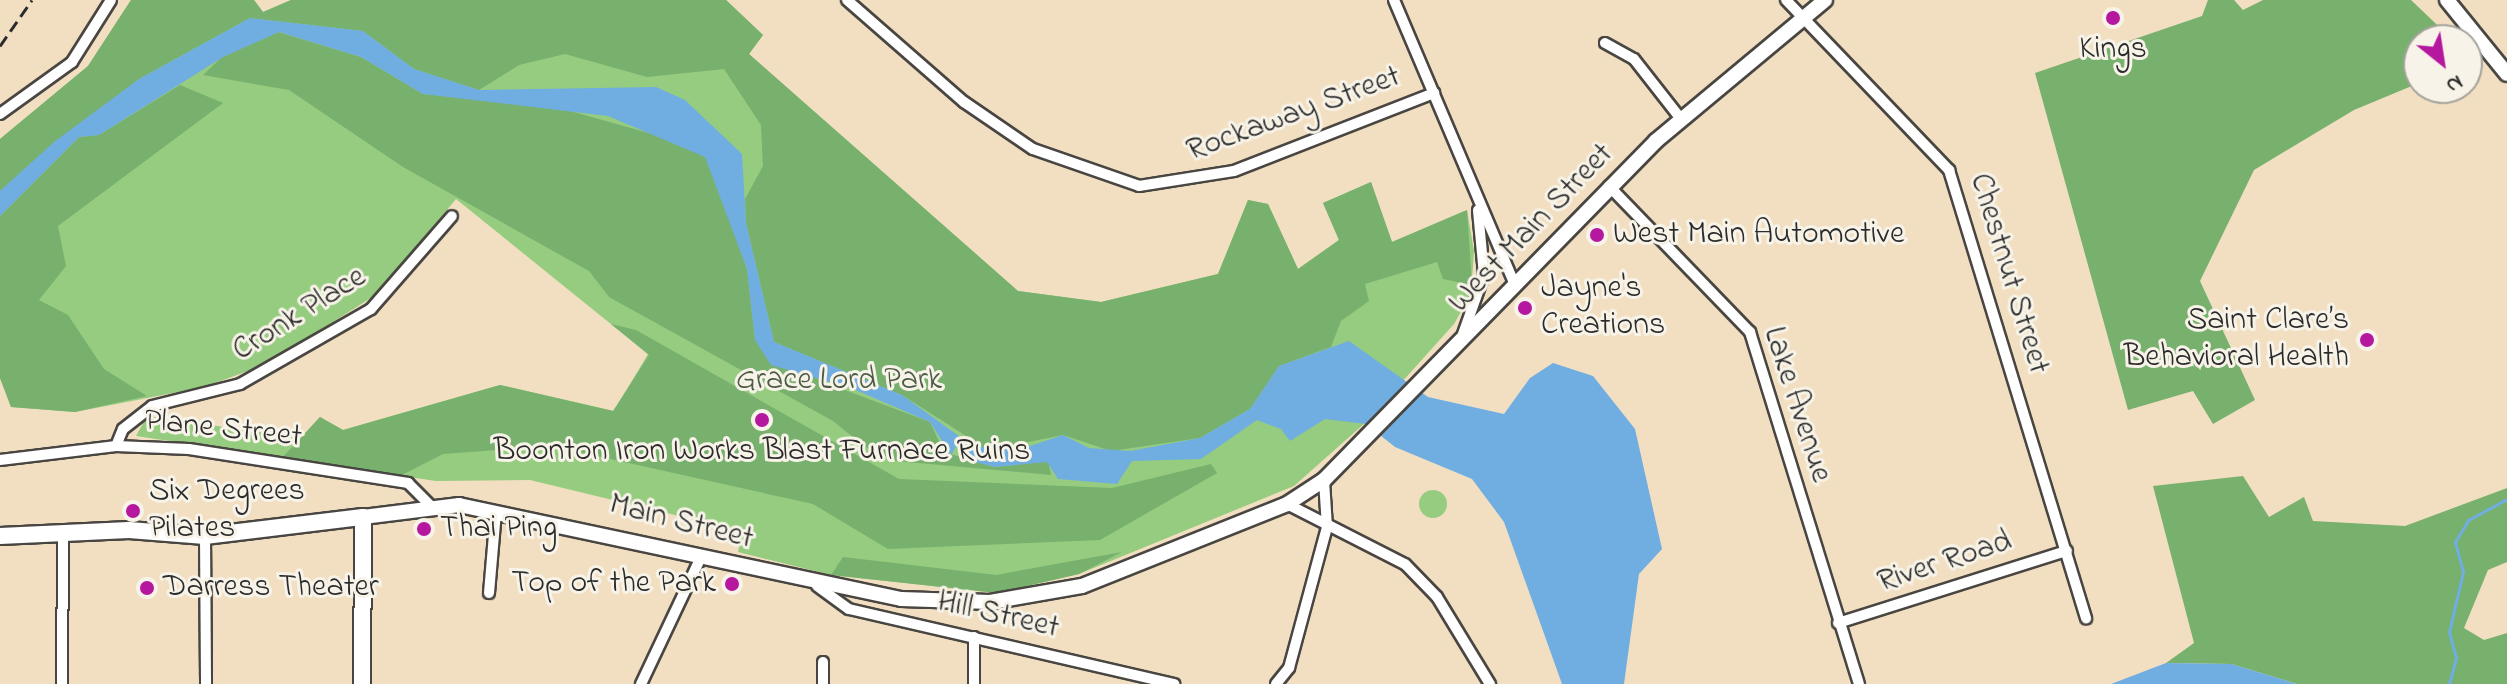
<!DOCTYPE html>
<html>
<head>
<meta charset="utf-8">
<style>
  body { margin:0 }
  #map { position:relative; width:2507px; height:684px; overflow:hidden; background:#f2dfc2; font-family:"Indie Flower",sans-serif }
  div>[style] { position:absolute }
  [style*='--x'] { left:calc(var(--x)*1px); top:calc(var(--y)*1px); width:calc(var(--w)*1px); rotate:calc(var(--a)*1deg) }
  .green>* { inset:0; background:#95cc7f }
  .round { border-radius:50% }
  .forest>* { inset:0; background:#78b06e }
  .water>* { inset:0; background:#70aee2 }
  .stream>* { height:3px; margin:-1.5px; padding:0 1.5px; transform-origin:1.5px; border-radius:1.5px; background:#70aee2 }
  .roads { filter:drop-shadow(2px 0 #494642) drop-shadow(-2px 0 #494642) drop-shadow(0 2px #494642) drop-shadow(0 -2px #494642) }
  .street>* { height:10px; margin:-5px; padding:0 5px; transform-origin:5px; border-radius:5px; background:#fff }
  .secondary>* { height:14px; margin:-7px; padding:0 7px; transform-origin:7px; border-radius:7px; background:#fff }
  .primary>* { height:16px; margin:-8px; padding:0 8px; transform-origin:8px; border-radius:8px; background:#fff }
  .rail>* { height:3px; margin-top:-1.5px; transform-origin:0; background:repeating-linear-gradient(90deg,#2b2b2b 0 12px,transparent 0 18px) }
  .dots>* { width:22px; height:22px; translate:-50% -50%; box-sizing:border-box; border:4px solid #f7f3e8; border-radius:50% }
  span { translate:-50% -50%; white-space:nowrap; text-align:center; line-height:1.15; -webkit-text-stroke:6px #f7f3e8; paint-order:stroke }
  .poi-label { font-size:32px; color:#2b2b2b }
  .left { translate:0 -50%; text-align:left }
  .right { translate:-100% -50%; text-align:right }
  .street-label { font-size:32px; color:#2b2b2b }
  .park-label { font-size:32px; color:#4b5b44 }
  .north { position:absolute; left:2403px; top:24px; width:80px; height:80px; box-sizing:border-box; background:#f7f3e8; border:2px solid #a5a39c; border-radius:50%; rotate:150deg; font-size:22px; font-weight:700; line-height:32px; text-align:center; color:#2b2b2b }
  .north::after { content:''; display:block; margin:auto; width:28px; height:36px; background:#b5179e; clip-path:polygon(50% 0,100% 100%,50% 72%,0 100%) }
</style>
</head>
<body>
<div id="map">
  <div class="green">
    <i style="clip-path:polygon(131px 0,254px 0,263px 12px,291px 0,726px 0,763px 35px,749px 54px,1018px 291px,1101px 302px,1218px 274px,1248px 200px,1268px 204px,1298px 269px,1339px 240px,1323px 203px,1371px 182px,1392px 242px,1467px 210px,1474px 251px,1471px 294px,1454px 324px,1365px 423px,1294px 486px,1079px 574px,997px 593px,831px 575px,738px 552px,741px 538px,708px 523px,530px 480px,436px 481px,136px 436px,147px 416px,301px 438px,320px 417px,343px 430px,500px 385px,614px 411px,648px 354px,456px 199px,377px 294px,267px 364px,204px 387px,75px 412px,11px 407px,0 378px,0 139px,88px 66px)"></i>
    <i class="round" style="left:1419px;top:490px;width:28px;height:28px"></i>
  </div>
  <div class="forest">
    <i style="clip-path:polygon(131px 0,254px 0,263px 12px,291px 0,726px 0,763px 35px,749px 54px,1018px 291px,1101px 302px,1218px 274px,1248px 200px,1268px 204px,1298px 269px,1339px 240px,1323px 203px,1371px 182px,1392px 242px,1467px 210px,1472px 285px,1443px 279px,1437px 262px,1365px 284px,1369px 301px,1341px 321px,1331px 347px,1279px 366px,1250px 409px,1200px 438px,1111px 451px,1063px 435px,988px 450px,902px 395px,774px 342px,746px 223px,745px 199px,763px 166px,761px 125px,724px 69px,647px 77px,565px 54px,519px 65px,479px 90px,414px 69px,363px 31px,250px 18px,139px 79px,0 191px,0 139px,88px 66px)"></i>
    <i style="clip-path:polygon(2208px 0,2234px 0,2243px 10px,2263px 0,2411px 0,2453px 40px,2419px 40px,2419px 83px,2354px 110px,2254px 170px,2200px 281px,2255px 400px,2213px 424px,2193px 391px,2128px 410px,2035px 73px,2202px 16px)"></i>
    <i style="clip-path:polygon(278px 32px,361px 57px,423px 94px,545px 104px,681px 142px,705px 157px,719px 183px,747px 269px,755px 340px,821px 381px,930px 422px,944px 452px,995px 467px,1048px 461px,1051px 475px,896px 461px,864px 446px,833px 421px,609px 297px,589px 271px,403px 167px,289px 90px,203px 75px,222px 57px)"></i>
    <i style="clip-path:polygon(180px 85px,223px 103px,58px 226px,66px 266px,39px 300px,68px 315px,104px 369px,147px 396px,75px 412px,11px 407px,0 378px,0 216px,79px 137px,99px 135px)"></i>
    <i style="clip-path:polygon(611px 324px,636px 330px,899px 479px,1112px 488px,1211px 464px,1217px 473px,1100px 540px,888px 549px,813px 504px,552px 446px,443px 454px,400px 476px,281px 459px,320px 417px,343px 430px,500px 385px,613px 411px,649px 355px)"></i>
    <i style="clip-path:polygon(2243px 476px,2269px 517px,2304px 497px,2313px 521px,2405px 526px,2507px 488px,2507px 562px,2488px 570px,2464px 628px,2484px 640px,2507px 633px,2507px 684px,2297px 684px,2231px 664px,2166px 663px,2194px 643px,2153px 486px)"></i>
    <i style="clip-path:polygon(1122px 552px,1079px 574px,997px 593px,831px 575px,843px 557px,996px 575px)"></i>
  </div>
  <div class="water">
    <i style="clip-path:polygon(250px 18px,363px 31px,414px 69px,479px 90px,656px 87px,685px 100px,742px 154px,746px 223px,774px 342px,902px 395px,974px 447px,1027px 447px,1063px 435px,1089px 448px,1130px 451px,1200px 438px,1250px 409px,1279px 366px,1349px 341px,1428px 397px,1504px 414px,1530px 378px,1553px 363px,1593px 376px,1635px 429px,1662px 549px,1639px 574px,1624px 684px,1562px 684px,1504px 522px,1472px 479px,1395px 447px,1366px 424px,1325px 419px,1290px 441px,1281px 429px,1257px 420px,1201px 459px,1132px 461px,1117px 484px,1058px 479px,1047px 462px,995px 467px,967px 460px,968px 450px,957px 445px,951px 455px,930px 422px,851px 388px,771px 365px,755px 340px,747px 269px,705px 157px,608px 116px,423px 94px,361px 57px,279px 32px,223px 57px,99px 135px,79px 137px,0 216px,0 191px,54px 142px,139px 79px)"></i>
    <i style="clip-path:polygon(2166px 663px,2231px 664px,2297px 684px,2111px 684px)"></i>
  </div>
  <div class="stream">
    <i style="--x:2449;--y:684;--w:27;--a:-75"></i>
    <i style="--x:2456;--y:658;--w:27;--a:-105"></i>
    <i style="--x:2449;--y:632;--w:62;--a:-76.9"></i>
    <i style="--x:2463;--y:572;--w:31;--a:-105"></i>
    <i style="--x:2455;--y:542;--w:26;--a:-59"></i>
    <i style="--x:2468;--y:520;--w:44;--a:-28.3"></i>
  </div>
  <div class="roads">
    <div class="street">
      <i style="--x:847;--y:0;--w:155;--a:41.1"></i>
      <i style="--x:964;--y:102;--w:83;--a:34.3"></i>
      <i style="--x:1033;--y:149;--w:112;--a:19.2"></i>
      <i style="--x:1139;--y:186;--w:96;--a:-9"></i>
      <i style="--x:1234;--y:171;--w:215;--a:-21.3"></i>
      <i style="--x:1394;--y:0;--w:310;--a:67"></i>
      <i style="--x:1786;--y:0;--w:236;--a:46.2"></i>
      <i style="--x:1949;--y:170;--w:469;--a:73"></i>
      <i style="--x:1605;--y:43;--w:33;--a:29"></i>
      <i style="--x:1634;--y:59;--w:76;--a:51.9"></i>
      <i style="--x:0;--y:114;--w:89;--a:-35.8"></i>
      <i style="--x:72;--y:62;--w:73;--a:-57.8"></i>
      <i style="--x:1609;--y:186;--w:203;--a:46"></i>
      <i style="--x:1750;--y:332;--w:368;--a:72.8"></i>
      <i style="--x:1463;--y:334;--w:63;--a:-70.4"></i>
      <i style="--x:1484;--y:275;--w:65;--a:-95.3"></i>
      <i style="--x:116;--y:446;--w:18;--a:-68"></i>
      <i style="--x:123;--y:429;--w:37;--a:-38"></i>
      <i style="--x:152;--y:406;--w:91;--a:-14"></i>
      <i style="--x:240;--y:384;--w:151;--a:-29.8"></i>
      <i style="--x:371;--y:309;--w:123;--a:-48.9"></i>
      <i style="--x:0;--y:460;--w:117;--a:-6.9"></i>
      <i style="--x:116;--y:446;--w:73;--a:2.4"></i>
      <i style="--x:189;--y:449;--w:222;--a:8.8"></i>
      <i style="--x:408;--y:483;--w:30;--a:45"></i>
      <i style="--x:1287;--y:504;--w:132;--a:27"></i>
      <i style="--x:1405;--y:564;--w:46;--a:45.9"></i>
      <i style="--x:1437;--y:597;--w:102;--a:58.7"></i>
      <i style="--x:205;--y:536;--w:148;--a:89.6"></i>
      <i style="--x:817;--y:586;--w:39;--a:36"></i>
      <i style="--x:849;--y:609;--w:334;--a:13"></i>
      <i style="--x:489;--y:593;--w:81;--a:-85.1"></i>
      <i style="--x:1838;--y:623;--w:240;--a:-17.5"></i>
      <i style="--x:974;--y:637;--w:47;--a:90"></i>
      <i style="--x:62;--y:684;--w:151;--a:-89.6"></i>
      <i style="--x:641;--y:684;--w:140;--a:-64.7"></i>
      <i style="--x:823;--y:684;--w:22;--a:-90"></i>
      <i style="--x:1276;--y:684;--w:21;--a:-51"></i>
      <i style="--x:1289;--y:668;--w:146;--a:-74.9"></i>
      <i style="--x:1327;--y:527;--w:47;--a:-93.7"></i>
    </div>
    <div class="secondary">
      <i style="--x:2447;--y:0;--w:95;--a:51"></i>
      <i style="--x:363;--y:517;--w:97;--a:-7.1"></i>
      <i style="--x:459;--y:505;--w:452;--a:12"></i>
      <i style="--x:901;--y:599;--w:89;--a:1.9"></i>
      <i style="--x:990;--y:602;--w:93;--a:-9.9"></i>
      <i style="--x:1082;--y:586;--w:221;--a:-21.8"></i>
      <i style="--x:1287;--y:504;--w:44;--a:-33"></i>
      <i style="--x:1324;--y:480;--w:474;--a:-45.6"></i>
      <i style="--x:1656;--y:141;--w:220;--a:-39.8"></i>
    </div>
    <div class="primary">
      <i style="--x:0;--y:536;--w:129;--a:-2.7"></i>
      <i style="--x:129;--y:530;--w:76;--a:4.5"></i>
      <i style="--x:205;--y:536;--w:159;--a:-6.9"></i>
      <i style="--x:363;--y:517;--w:167;--a:90.3"></i>
    </div>
  </div>
  <div class="rail">
    <i style="--x:0;--y:46;--w:56;--a:-55.2"></i>
  </div>
  <div class="dots">
    <i style="left:2113px;top:18px;background:#b5179e"></i>
    <i style="left:1597px;top:235px;background:#b5179e"></i>
    <i style="left:1525px;top:308px;background:#b5179e"></i>
    <i style="left:2367px;top:340px;background:#b5179e"></i>
    <i style="left:762px;top:420px;background:#b5179e"></i>
    <i style="left:133px;top:511px;background:#b5179e"></i>
    <i style="left:424px;top:529px;background:#b5179e"></i>
    <i style="left:732px;top:584px;background:#b5179e"></i>
    <i style="left:147px;top:588px;background:#b5179e"></i>
  </div>
  <div class="poi-label">
    <span style="left:2113px;top:50px">Kings</span>
    <span class="left" style="left:1613px;top:235px">West Main Automotive</span>
    <span class="left" style="left:1541px;top:308px">Jayne's<br>Creations</span>
    <span class="right" style="left:2349px;top:340px">Saint Clare’s<br>Behavioral Health</span>
    <span style="left:762px;top:452px">Boonton Iron Works Blast Furnace Ruins</span>
    <span class="left" style="left:149px;top:511px">Six Degrees<br>Pilates</span>
    <span class="left" style="left:440px;top:529px">Thai Ping</span>
    <span class="right" style="left:716px;top:584px">Top of the Park</span>
    <span class="left" style="left:163px;top:588px">Darress Theater</span>
  </div>
  <div class="street-label">
    <span style="left:1294px;top:115px;rotate:-20deg">Rockaway Street</span>
    <span style="left:1532px;top:229px;rotate:-46deg">West Main Street</span>
    <span style="left:2008px;top:274px;rotate:73deg">Chestnut Street</span>
    <span style="left:300px;top:315px;rotate:-32deg">Cronk Place</span>
    <span style="left:1796px;top:405px;rotate:72deg">Lake Avenue</span>
    <span style="left:223px;top:430px;rotate:6deg">Plane Street</span>
    <span style="left:681px;top:523px;rotate:14deg">Main Street</span>
    <span style="left:1945px;top:563px;rotate:-18deg">River Road</span>
    <span style="left:998px;top:616px;rotate:13deg">Hill Street</span>
  </div>
  <div class="park-label">
    <span style="left:839px;top:381px">Grace Lord Park</span>
  </div>
  <div class="north">N</div>
</div>
</body>
</html>
